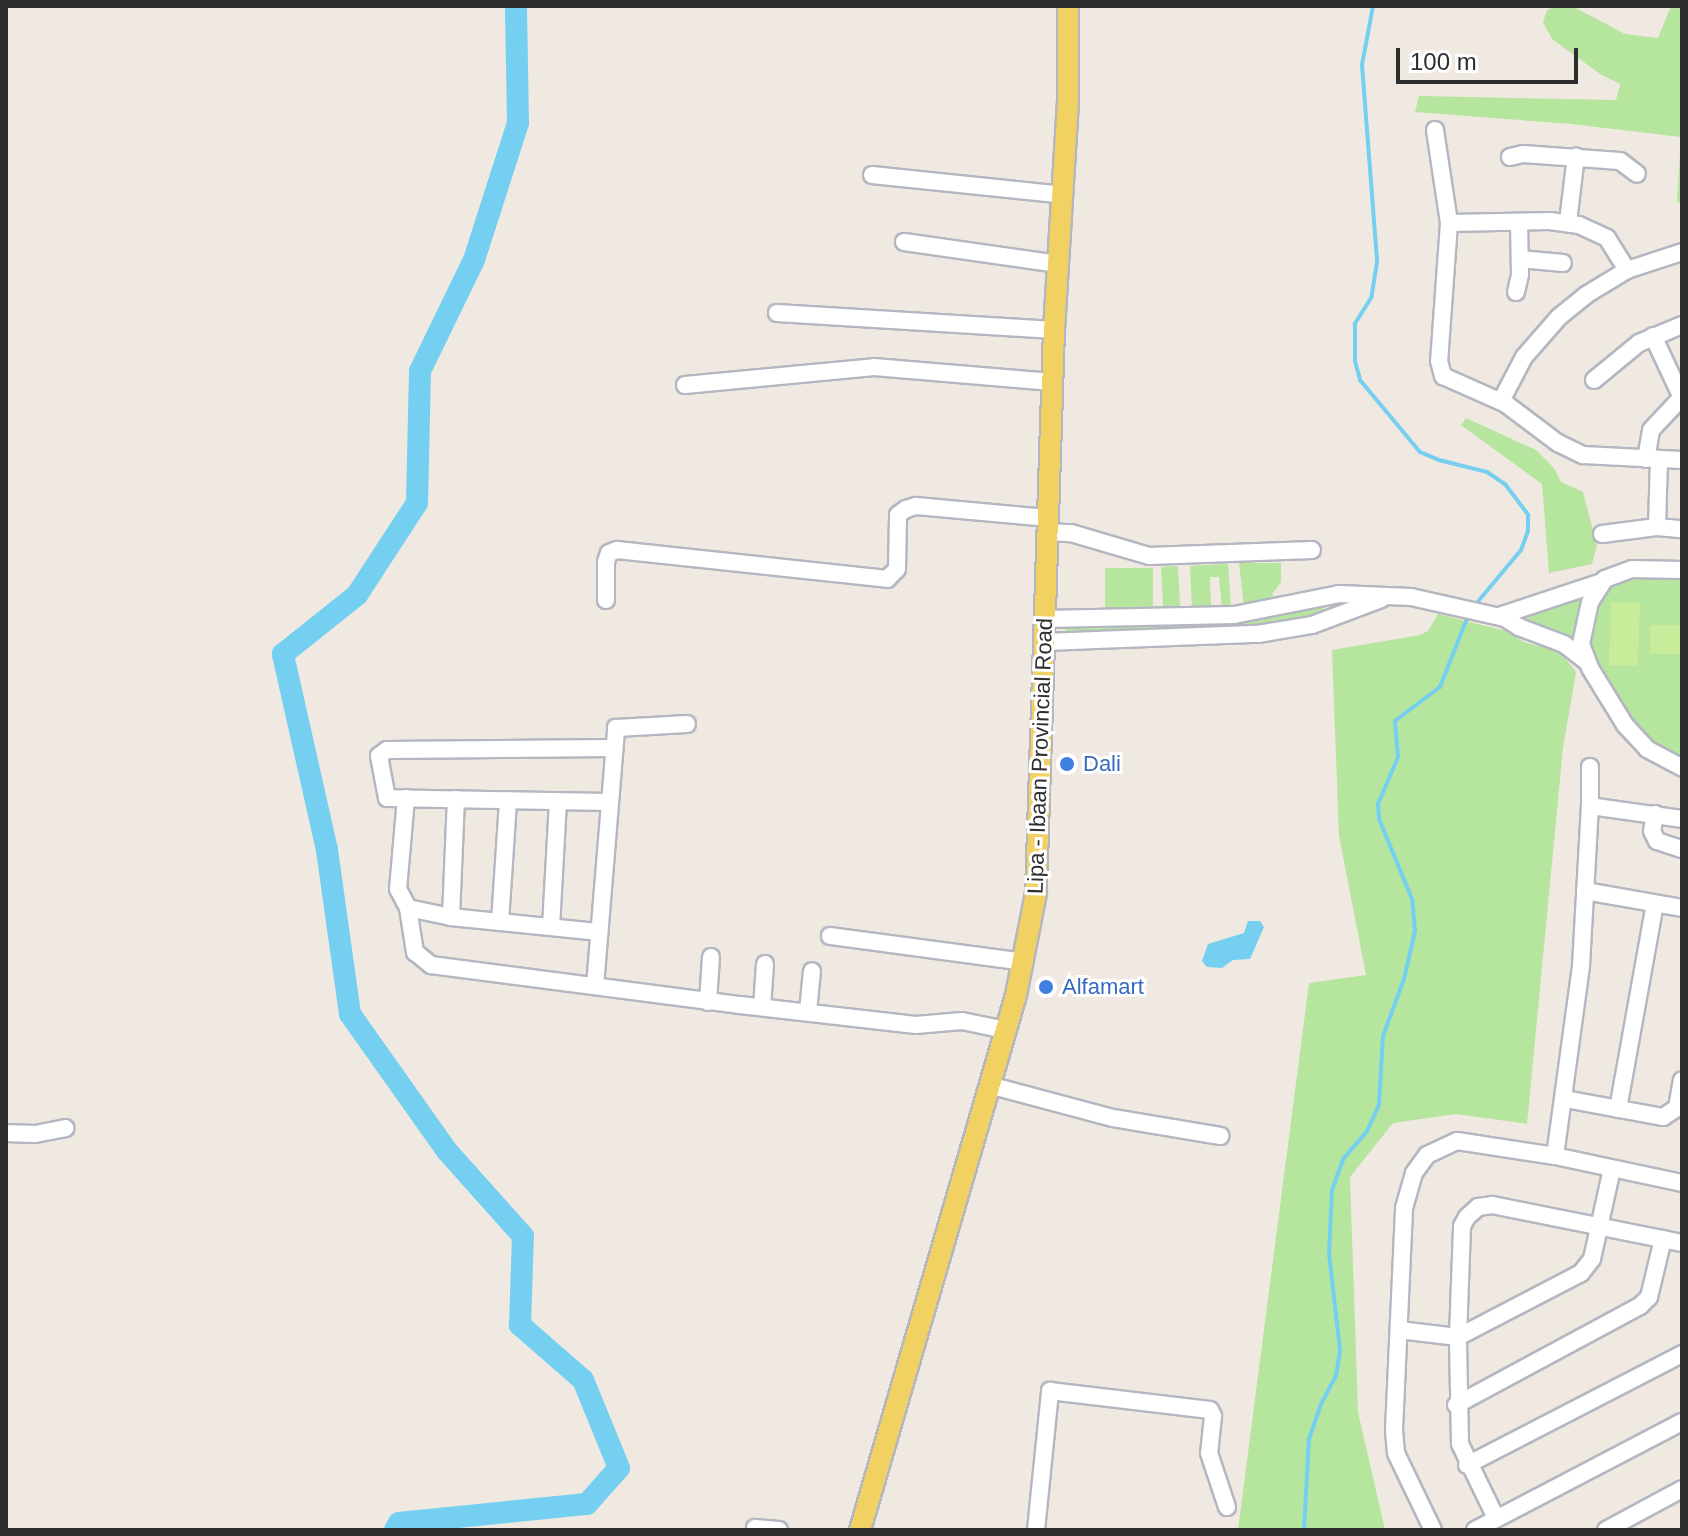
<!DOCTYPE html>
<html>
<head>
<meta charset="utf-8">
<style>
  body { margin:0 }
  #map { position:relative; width:1688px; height:1536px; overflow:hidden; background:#efe9e1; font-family:Arial,sans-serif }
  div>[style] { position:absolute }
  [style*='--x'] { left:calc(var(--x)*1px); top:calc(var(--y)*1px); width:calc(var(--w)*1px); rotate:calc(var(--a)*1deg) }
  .green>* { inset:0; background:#b6e59e; transform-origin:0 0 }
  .pitch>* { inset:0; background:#c9ec9a; transform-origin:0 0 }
  .water>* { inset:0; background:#75cff0 }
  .stream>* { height:4px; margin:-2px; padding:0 2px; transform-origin:2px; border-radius:2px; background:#75cff0 }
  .river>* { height:22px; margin:-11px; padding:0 11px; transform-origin:11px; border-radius:11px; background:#75cff0 }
  .roads { filter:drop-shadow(2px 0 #b4b7c1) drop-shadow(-2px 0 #b4b7c1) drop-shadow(0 2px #b4b7c1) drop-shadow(0 -2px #b4b7c1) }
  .minor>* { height:16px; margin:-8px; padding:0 8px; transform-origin:8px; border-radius:8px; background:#fff }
  .major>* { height:20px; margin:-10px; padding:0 10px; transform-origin:10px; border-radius:10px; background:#f2d163 }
  .dots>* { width:22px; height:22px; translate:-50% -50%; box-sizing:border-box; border:4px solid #fff; border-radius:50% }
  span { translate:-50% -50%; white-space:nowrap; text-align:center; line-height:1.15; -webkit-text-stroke:6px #fff; paint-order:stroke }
  .street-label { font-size:22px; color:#2e2e2e }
  .shop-label { font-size:22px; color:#366cbe }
  .left { translate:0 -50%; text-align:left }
  .frame { position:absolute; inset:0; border:8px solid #2e2e2e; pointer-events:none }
  .scale { position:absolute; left:1396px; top:48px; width:182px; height:36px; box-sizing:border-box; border:4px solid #2e2e2e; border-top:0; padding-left:10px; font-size:24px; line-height:28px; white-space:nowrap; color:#2e2e2e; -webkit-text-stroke:6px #fff; paint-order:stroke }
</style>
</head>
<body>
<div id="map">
  <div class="green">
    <i style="clip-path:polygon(1557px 6px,1572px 6px,1625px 34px,1658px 38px,1671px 6px,1682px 6px,1682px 203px,1677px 202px,1681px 137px,1571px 124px,1415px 112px,1419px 96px,1616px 100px,1620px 84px,1600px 74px,1552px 39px,1543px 22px,1547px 10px)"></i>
    <i style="clip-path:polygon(1466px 418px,1536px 450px,1554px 468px,1561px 482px,1583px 492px,1597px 546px,1592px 564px,1549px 573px,1542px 484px,1461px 425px)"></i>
    <i style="clip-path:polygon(1239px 563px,1281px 563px,1281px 582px,1272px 594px,1275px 600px,1244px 607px)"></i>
    <i style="clip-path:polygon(1228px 564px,1231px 607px,1222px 607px,1219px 577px,1210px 577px,1211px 608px,1192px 610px,1190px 566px)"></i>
    <i style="left:1178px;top:566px;width:44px;height:17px;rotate:87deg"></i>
    <i style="left:1105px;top:568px;width:48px;height:42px"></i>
    <i style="clip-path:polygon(1642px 575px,1682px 577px,1682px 762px,1658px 749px,1635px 728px,1593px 659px,1588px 639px,1594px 611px,1604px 593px,1618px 582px)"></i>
    <i style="clip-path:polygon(1581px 595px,1583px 601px,1576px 632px,1570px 637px,1525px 622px,1527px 615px)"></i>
    <i style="clip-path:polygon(1322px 606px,1324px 612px,1267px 626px,1067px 634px,1065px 630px,1068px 626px,1088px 625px,1217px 624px)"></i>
    <i style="clip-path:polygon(1438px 614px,1506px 631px,1524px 642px,1560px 652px,1576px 672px,1563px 748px,1527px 1124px,1456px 1114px,1393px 1123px,1350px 1177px,1358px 1412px,1385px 1530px,1238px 1530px,1309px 983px,1366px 975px,1339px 836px,1332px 650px,1420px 635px,1428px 631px)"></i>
  </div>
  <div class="pitch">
    <i style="left:1611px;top:602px;width:29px;height:63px;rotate:2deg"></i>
    <i style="left:1650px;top:625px;width:32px;height:29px"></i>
  </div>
  <div class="water">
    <i style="clip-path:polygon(1248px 921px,1260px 921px,1264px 927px,1250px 959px,1233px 960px,1222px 968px,1207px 967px,1202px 961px,1208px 944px,1244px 933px)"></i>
  </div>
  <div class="stream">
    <i style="--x:1373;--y:6;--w:60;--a:100.6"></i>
    <i style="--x:1362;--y:65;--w:198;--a:85.6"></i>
    <i style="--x:1377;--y:262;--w:36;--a:99"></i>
    <i style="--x:1371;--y:298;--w:31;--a:122"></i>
    <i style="--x:1355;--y:324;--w:37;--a:90"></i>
    <i style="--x:1355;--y:361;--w:20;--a:75"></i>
    <i style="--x:1360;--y:380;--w:94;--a:50.2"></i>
    <i style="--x:1420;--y:452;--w:21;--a:23"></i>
    <i style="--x:1439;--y:460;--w:49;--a:14"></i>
    <i style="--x:1487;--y:472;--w:22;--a:34"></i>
    <i style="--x:1505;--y:484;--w:39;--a:53"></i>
    <i style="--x:1528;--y:515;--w:16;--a:90"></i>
    <i style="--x:1528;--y:531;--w:20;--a:110"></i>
    <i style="--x:1521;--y:550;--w:72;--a:129.9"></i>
    <i style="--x:1304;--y:1530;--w:91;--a:-86.9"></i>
    <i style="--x:1309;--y:1439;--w:37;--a:-71"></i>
    <i style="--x:1321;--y:1404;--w:32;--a:-62"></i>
    <i style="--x:1336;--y:1376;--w:26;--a:-81"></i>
    <i style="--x:1340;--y:1350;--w:97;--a:-96.5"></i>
    <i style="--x:1329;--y:1254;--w:64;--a:-87.3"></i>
    <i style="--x:1332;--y:1190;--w:33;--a:-70"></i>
    <i style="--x:1343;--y:1159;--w:37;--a:-49"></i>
    <i style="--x:1367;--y:1131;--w:29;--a:-65"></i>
    <i style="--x:1379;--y:1105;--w:69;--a:-86.7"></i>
    <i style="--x:1383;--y:1036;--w:61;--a:-69.8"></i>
    <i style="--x:1404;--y:979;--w:49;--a:-77.1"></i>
    <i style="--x:1415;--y:931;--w:32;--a:-95"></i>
    <i style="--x:1412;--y:899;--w:87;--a:-112.4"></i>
    <i style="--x:1379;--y:819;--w:15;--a:-94"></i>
    <i style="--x:1378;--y:804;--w:51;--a:-66.9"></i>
    <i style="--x:1398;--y:757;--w:36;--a:-95"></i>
    <i style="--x:1395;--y:721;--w:56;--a:-37.1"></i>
    <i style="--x:1440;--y:687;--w:76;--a:-68.5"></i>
  </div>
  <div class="river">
    <i style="--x:395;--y:1530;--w:8;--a:-60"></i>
    <i style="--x:399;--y:1523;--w:189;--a:-5.8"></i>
    <i style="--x:587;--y:1504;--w:48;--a:-48.4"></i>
    <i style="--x:619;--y:1468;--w:95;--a:-112.2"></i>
    <i style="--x:583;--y:1380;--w:84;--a:-138.9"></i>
    <i style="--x:520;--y:1325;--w:89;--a:-88.1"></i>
    <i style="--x:523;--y:1236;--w:114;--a:-131.8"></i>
    <i style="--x:447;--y:1151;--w:168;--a:-125.3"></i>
    <i style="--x:350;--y:1014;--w:166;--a:-98"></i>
    <i style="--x:327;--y:850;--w:201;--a:-102.7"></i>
    <i style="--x:283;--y:654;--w:95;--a:-38.6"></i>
    <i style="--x:357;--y:595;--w:110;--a:-56.9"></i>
    <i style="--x:417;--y:503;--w:132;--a:-88.7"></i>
    <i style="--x:420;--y:371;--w:123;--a:-64.1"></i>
    <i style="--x:474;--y:260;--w:144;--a:-72.2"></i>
    <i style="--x:518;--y:123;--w:117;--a:-91"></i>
  </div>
  <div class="roads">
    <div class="minor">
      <i style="--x:1435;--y:130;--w:94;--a:81.4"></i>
      <i style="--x:1449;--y:223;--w:138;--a:94.1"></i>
      <i style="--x:1439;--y:361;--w:16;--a:75"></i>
      <i style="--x:1443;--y:376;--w:69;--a:24"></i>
      <i style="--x:1506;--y:404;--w:65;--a:36.9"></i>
      <i style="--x:1558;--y:443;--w:28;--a:26"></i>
      <i style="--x:1583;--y:455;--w:99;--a:2.9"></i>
      <i style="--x:1510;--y:157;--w:13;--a:-13"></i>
      <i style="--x:1523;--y:154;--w:97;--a:4.1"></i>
      <i style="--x:1620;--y:161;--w:21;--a:37"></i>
      <i style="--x:872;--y:175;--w:193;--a:5.9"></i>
      <i style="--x:1568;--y:222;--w:66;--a:-83.1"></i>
      <i style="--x:1449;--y:223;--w:101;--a:-1.1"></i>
      <i style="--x:1550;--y:221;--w:29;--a:8"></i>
      <i style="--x:1579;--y:225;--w:31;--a:25"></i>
      <i style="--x:1607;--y:238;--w:38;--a:58"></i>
      <i style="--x:904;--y:242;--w:156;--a:8.1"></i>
      <i style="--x:1520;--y:259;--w:43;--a:5.3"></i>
      <i style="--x:1516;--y:292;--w:18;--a:-77"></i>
      <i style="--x:1520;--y:274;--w:52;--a:-91.1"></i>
      <i style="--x:777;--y:313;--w:278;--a:3.5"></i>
      <i style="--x:1653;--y:336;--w:68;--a:64.9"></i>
      <i style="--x:1594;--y:380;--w:58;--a:-39.4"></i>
      <i style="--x:1639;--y:343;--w:47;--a:-22.7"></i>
      <i style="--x:685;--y:385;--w:190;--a:-5.4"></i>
      <i style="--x:874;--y:367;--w:179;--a:4.8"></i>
      <i style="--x:1501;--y:401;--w:50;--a:-62.4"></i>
      <i style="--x:1524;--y:357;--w:53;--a:-48.8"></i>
      <i style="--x:1559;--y:317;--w:35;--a:-39"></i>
      <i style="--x:1586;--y:295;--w:48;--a:-31.4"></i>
      <i style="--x:1627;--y:270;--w:58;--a:-18.1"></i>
      <i style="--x:1646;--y:459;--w:29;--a:-80"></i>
      <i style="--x:1651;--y:430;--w:45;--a:-46.8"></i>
      <i style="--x:1659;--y:459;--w:68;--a:91.7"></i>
      <i style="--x:1657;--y:527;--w:25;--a:5"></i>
      <i style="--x:1049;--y:532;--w:22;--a:3"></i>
      <i style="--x:1071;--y:533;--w:81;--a:16.4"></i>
      <i style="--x:1149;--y:556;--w:163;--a:-2.1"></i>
      <i style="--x:1602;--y:534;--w:55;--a:-7.3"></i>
      <i style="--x:1682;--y:570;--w:50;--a:-178.9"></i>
      <i style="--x:1632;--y:569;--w:29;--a:160"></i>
      <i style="--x:1605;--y:579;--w:27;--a:123"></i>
      <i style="--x:1590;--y:602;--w:43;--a:102.1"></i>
      <i style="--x:1581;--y:644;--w:26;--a:69"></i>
      <i style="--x:1590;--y:668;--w:67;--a:58.4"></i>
      <i style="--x:1625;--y:725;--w:33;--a:47"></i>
      <i style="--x:1647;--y:749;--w:40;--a:28"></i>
      <i style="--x:606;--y:600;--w:38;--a:-90"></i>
      <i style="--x:606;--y:562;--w:9;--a:-72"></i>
      <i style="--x:609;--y:553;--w:9;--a:-21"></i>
      <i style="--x:617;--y:550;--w:272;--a:6.1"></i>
      <i style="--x:887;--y:579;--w:14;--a:-45"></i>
      <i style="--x:897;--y:569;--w:54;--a:-88.9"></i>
      <i style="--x:898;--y:515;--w:10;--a:-37"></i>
      <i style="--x:906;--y:509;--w:10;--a:-17"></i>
      <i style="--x:916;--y:506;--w:134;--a:5.2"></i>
      <i style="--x:1499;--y:616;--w:108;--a:-18.3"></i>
      <i style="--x:1046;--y:619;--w:188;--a:-1.2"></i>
      <i style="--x:1234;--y:615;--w:107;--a:-11.3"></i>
      <i style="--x:1339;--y:594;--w:72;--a:2.4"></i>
      <i style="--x:1411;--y:597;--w:96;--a:12.6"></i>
      <i style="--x:1505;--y:618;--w:17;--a:33"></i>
      <i style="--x:1519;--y:627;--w:48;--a:20.7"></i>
      <i style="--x:1564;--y:644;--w:28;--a:38"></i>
      <i style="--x:1045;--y:642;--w:213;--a:-2.2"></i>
      <i style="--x:1258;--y:634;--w:55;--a:-9.5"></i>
      <i style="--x:1312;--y:625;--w:74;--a:-20.6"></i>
      <i style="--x:1590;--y:767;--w:39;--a:90"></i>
      <i style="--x:406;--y:798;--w:91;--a:95"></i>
      <i style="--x:398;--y:889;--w:21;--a:62"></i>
      <i style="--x:408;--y:908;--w:45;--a:81"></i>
      <i style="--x:415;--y:952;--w:21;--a:39"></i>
      <i style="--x:431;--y:965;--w:312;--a:7.4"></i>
      <i style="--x:740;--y:1005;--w:177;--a:6.5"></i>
      <i style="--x:916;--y:1025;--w:46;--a:-5"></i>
      <i style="--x:962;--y:1021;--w:45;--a:11.6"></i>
      <i style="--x:609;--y:802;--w:222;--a:-179"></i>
      <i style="--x:387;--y:798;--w:43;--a:-100.8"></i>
      <i style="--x:379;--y:756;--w:10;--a:-37"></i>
      <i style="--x:387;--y:750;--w:226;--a:-0.5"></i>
      <i style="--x:1655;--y:814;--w:17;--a:100"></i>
      <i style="--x:1652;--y:831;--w:11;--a:63"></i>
      <i style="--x:1657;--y:841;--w:26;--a:18"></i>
      <i style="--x:1585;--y:891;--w:98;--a:9.9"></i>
      <i style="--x:408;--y:908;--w:44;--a:11.8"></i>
      <i style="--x:451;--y:917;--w:149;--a:5.8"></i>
      <i style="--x:451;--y:917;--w:118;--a:-87.6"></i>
      <i style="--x:500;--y:922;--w:122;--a:-86.2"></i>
      <i style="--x:551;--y:927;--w:126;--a:-86.8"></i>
      <i style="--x:830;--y:936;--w:196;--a:7.6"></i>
      <i style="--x:595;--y:986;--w:259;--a:-85.3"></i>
      <i style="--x:616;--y:728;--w:71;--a:-3.2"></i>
      <i style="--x:708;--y:1002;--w:45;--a:-86.2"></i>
      <i style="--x:762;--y:1007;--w:43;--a:-86"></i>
      <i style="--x:808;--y:1011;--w:40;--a:-84.3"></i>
      <i style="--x:989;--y:1085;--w:128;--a:14.9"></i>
      <i style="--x:1113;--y:1118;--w:109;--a:9.5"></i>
      <i style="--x:1565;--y:1099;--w:100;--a:10.4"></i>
      <i style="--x:1663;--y:1117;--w:17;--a:-33"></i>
      <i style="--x:1677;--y:1108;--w:28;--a:-80"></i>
      <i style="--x:1618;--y:1109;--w:208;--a:-79.8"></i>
      <i style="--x:6;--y:1133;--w:29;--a:2"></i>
      <i style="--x:35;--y:1134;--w:31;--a:-11"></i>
      <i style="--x:1555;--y:1156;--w:192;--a:-82.2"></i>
      <i style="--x:1581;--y:966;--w:160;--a:-86.8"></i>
      <i style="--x:1590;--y:806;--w:93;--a:8"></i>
      <i style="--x:1399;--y:1330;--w:59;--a:6.8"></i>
      <i style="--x:1458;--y:1337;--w:139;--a:-27.5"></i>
      <i style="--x:1581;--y:1273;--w:18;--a:-52"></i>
      <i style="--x:1592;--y:1259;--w:92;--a:-77.5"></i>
      <i style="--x:1456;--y:1405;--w:209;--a:-28.3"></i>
      <i style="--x:1640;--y:1306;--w:13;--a:-45"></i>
      <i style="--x:1649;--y:1297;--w:60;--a:-76.4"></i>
      <i style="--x:1467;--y:1465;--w:242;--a:-27.3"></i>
      <i style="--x:1496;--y:1518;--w:82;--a:-115.9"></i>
      <i style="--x:1460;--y:1444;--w:107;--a:-91.1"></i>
      <i style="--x:1458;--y:1337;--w:111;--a:-87.9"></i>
      <i style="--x:1462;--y:1226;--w:10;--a:-61"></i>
      <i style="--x:1467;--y:1217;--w:15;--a:-42"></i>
      <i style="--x:1478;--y:1207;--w:14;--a:-8"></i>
      <i style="--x:1492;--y:1205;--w:194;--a:11.3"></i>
      <i style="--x:755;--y:1528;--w:24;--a:5"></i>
      <i style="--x:1036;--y:1530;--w:140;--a:-84.2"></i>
      <i style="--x:1050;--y:1391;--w:161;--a:6.8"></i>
      <i style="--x:1210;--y:1410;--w:7;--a:63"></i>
      <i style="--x:1213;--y:1416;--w:37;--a:96"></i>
      <i style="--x:1209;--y:1453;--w:57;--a:71.6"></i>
      <i style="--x:1433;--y:1530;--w:85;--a:-115.7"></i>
      <i style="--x:1396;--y:1453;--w:23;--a:-95"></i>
      <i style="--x:1394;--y:1430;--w:222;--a:-87.4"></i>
      <i style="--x:1404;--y:1208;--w:36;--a:-74"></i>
      <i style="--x:1414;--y:1173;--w:22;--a:-54"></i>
      <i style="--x:1427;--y:1155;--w:33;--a:-25"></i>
      <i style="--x:1457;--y:1141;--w:99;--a:8.7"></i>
      <i style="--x:1555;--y:1156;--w:130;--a:12"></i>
      <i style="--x:1475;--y:1530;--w:233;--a:-27.6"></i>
      <i style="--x:1606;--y:1530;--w:86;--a:-28.3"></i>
    </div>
    <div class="major">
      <i style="--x:860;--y:1530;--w:557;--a:-73.74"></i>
      <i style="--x:1016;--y:995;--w:104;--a:-78.9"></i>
      <i style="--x:1036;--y:893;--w:563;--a:-88.17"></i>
      <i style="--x:1054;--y:330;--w:228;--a:-86.5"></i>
      <i style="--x:1068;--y:102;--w:96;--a:-90"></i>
    </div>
  </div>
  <div class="dots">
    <i style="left:1067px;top:764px;background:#3f7fe0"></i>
    <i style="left:1046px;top:987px;background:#3f7fe0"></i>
  </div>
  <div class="street-label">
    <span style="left:1040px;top:756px;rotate:-88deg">Lipa - Ibaan Provincial Road</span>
  </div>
  <div class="shop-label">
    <span class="left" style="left:1083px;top:764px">Dali</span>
    <span class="left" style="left:1062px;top:987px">Alfamart</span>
  </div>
  <div class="frame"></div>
  <div class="scale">100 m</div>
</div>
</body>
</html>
